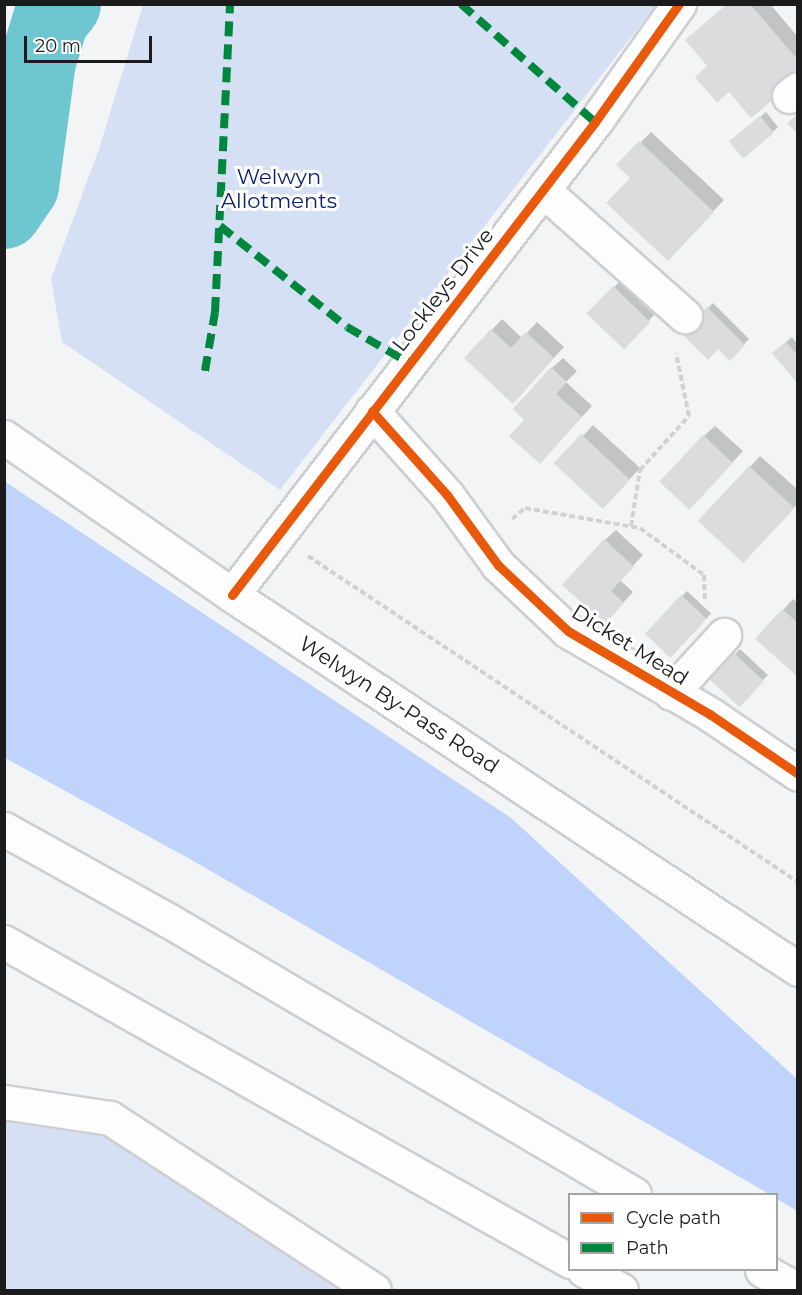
<!DOCTYPE html>
<html>
<head>
<meta charset="utf-8">
<style>
  body { margin:0 }
  #map { position:relative; width:802px; height:1295px; overflow:hidden; background:#f3f4f6; font-family:Montserrat,sans-serif }
  div>[style] { position:absolute }
  [style*='--x'] { left:calc(var(--x)*1px); top:calc(var(--y)*1px); width:calc(var(--w)*1px); rotate:calc(var(--a)*1deg) }
  .green>* { inset:0; background:#d6e0f5 }
  .forest>* { inset:0; background:#c0d3fb }
  .shadow>* { inset:0; background:#0003; transform-origin:0 0 }
  .river>* { height:76px; margin:-38px; padding:0 38px; transform-origin:38px; border-radius:38px; background:#6dc6d0 }
  .building>* { inset:0; background:#dcdcde; transform-origin:0 0 }
  .path>* { height:4px; margin-top:-2px; transform-origin:0; background:repeating-linear-gradient(90deg,#d2d2d3 0 6px,transparent 0 9px) }
  .roads { filter:drop-shadow(2px 0 #cfcfd1) drop-shadow(-2px 0 #cfcfd1) drop-shadow(0 2px #cfcfd1) drop-shadow(0 -2px #cfcfd1) }
  .minor>* { height:33px; margin:-16.5px; padding:0 16.5px; transform-origin:16.5px; border-radius:16.5px; background:#fdfdfe }
  .major>* { height:33px; margin:-16.5px; padding:0 16.5px; transform-origin:16.5px; border-radius:16.5px; background:#fdfdfe }
  .highway>* { height:33px; margin:-16.5px; padding:0 16.5px; transform-origin:16.5px; border-radius:16.5px; background:#fdfdfe }
  .quiet>* { height:8px; margin-top:-4px; transform-origin:0; background:repeating-linear-gradient(90deg,#00873e 0 15px,transparent 0 23px) }
  .cycleway>* { height:9px; margin:-4.5px; padding:0 4.5px; transform-origin:4.5px; border-radius:4.5px; background:#e8590c }
  span { translate:-50% -50%; white-space:nowrap; text-align:center; line-height:1.15; -webkit-text-stroke:6px #fff; paint-order:stroke }
  .park-label { font-size:21px; color:#08206e }
  .street-label { font-size:21px; color:#1b1b1c }
  .frame { position:absolute; inset:0; border:6px solid #1b1b1c; pointer-events:none }
  .legend { position:absolute; left:568px; top:1193px; width:210px; height:78px; box-sizing:border-box; background:#fff; border:2px solid #a4a4a4; margin:0; padding:8px 10px; list-style:none; font-size:18px; color:#1b1b1c }
  .legend li { display:flex; align-items:center; gap:12px; height:30px }
  .legend b { width:30px; border:2px solid #a4a4a4 }
  .scale { position:absolute; left:24px; top:36px; width:128px; height:27px; box-sizing:border-box; border:3px solid #1b1b1c; border-top:0; padding-left:8px; font-size:18px; line-height:21px; white-space:nowrap; color:#1b1b1c; -webkit-text-stroke:4px #fff; paint-order:stroke }
</style>
</head>
<body>
<div id="map">
  <div class="green">
    <i style="clip-path:polygon(143px 5px,143px 4px,656px 5px,280px 490px,62px 342px,51px 279px,99px 149px)"></i>
    <i style="clip-path:polygon(5px 1102px,110px 1118px,374px 1290px,5px 1290px)"></i>
  </div>
  <div class="forest">
    <i style="clip-path:polygon(4px 481px,511px 818px,797px 1079px,797px 1211px,777px 1199px,776px 1194px,769px 1194px,190px 859px,5px 758px)"></i>
  </div>
  <div class="shadow">
    <i style="clip-path:polygon(727px 4px,770px 4px,798px 37px,798px 77px,708px 66px)"></i>
    <i style="clip-path:polygon(766px 112px,778px 127px,745px 157px,737px 137px)"></i>
    <i style="clip-path:polygon(651px 132px,724px 200px,678px 248px,632px 178px,618px 165px)"></i>
    <i style="left:619px;top:282px;width:48px;height:44px;rotate:43deg"></i>
    <i style="clip-path:polygon(713px 303px,749px 339px,730px 359px,718px 347px,683px 333px)"></i>
    <i style="clip-path:polygon(502px 319px,522px 338px,537px 322px,564px 347px,523px 391px,466px 358px)"></i>
    <i style="clip-path:polygon(792px 337px,798px 345px,798px 382px,779px 348px)"></i>
    <i style="clip-path:polygon(563px 358px,577px 371px,566px 382px,592px 406px,550px 451px,527px 419px,552px 368px)"></i>
    <i style="clip-path:polygon(593px 425px,640px 468px,614px 496px,557px 464px)"></i>
    <i style="clip-path:polygon(715px 426px,743px 451px,700px 498px,704px 436px)"></i>
    <i style="clip-path:polygon(760px 456px,798px 490px,798px 503px,754px 550px,750px 467px)"></i>
    <i style="clip-path:polygon(616px 530px,643px 555px,620px 580px,633px 592px,605px 622px,605px 540px)"></i>
    <i style="left:687px;top:591px;width:33px;height:59px;rotate:43deg"></i>
    <i style="clip-path:polygon(793px 599px,798px 603px,798px 675px,757px 639px)"></i>
    <i style="left:740px;top:649px;width:38px;height:42px;rotate:43deg"></i>
  </div>
  <div class="river">
    <i style="--x:4;--y:211;--w:30;--a:-56"></i>
    <i style="--x:21;--y:186;--w:126;--a:-82.3"></i>
    <i style="--x:38;--y:61;--w:44;--a:-72.8"></i>
    <i style="--x:51;--y:19;--w:19;--a:-51"></i>
  </div>
  <div class="building">
    <i style="clip-path:polygon(727px 4px,750px 4px,798px 60px,798px 79px,751px 118px,729px 92px,717px 103px,695px 77px,707px 66px,685px 40px)"></i>
    <i style="clip-path:polygon(798px 114px,798px 135px,787px 123px)"></i>
    <i style="left:760px;top:116px;width:22px;height:40px;rotate:51deg"></i>
    <i style="clip-path:polygon(639px 141px,714px 212px,668px 261px,606px 203px,630px 178px,616px 165px)"></i>
    <i style="left:613px;top:286px;width:52px;height:38px;rotate:44deg"></i>
    <i style="clip-path:polygon(707px 307px,745px 345px,730px 361px,718px 349px,708px 360px,681px 333px)"></i>
    <i style="clip-path:polygon(491px 329px,511px 348px,526px 332px,554px 358px,513px 404px,464px 358px)"></i>
    <i style="clip-path:polygon(786px 342px,798px 356px,798px 384px,772px 353px)"></i>
    <i style="clip-path:polygon(551px 367px,567px 382px,556px 394px,582px 417px,540px 464px,509px 436px,524px 420px,513px 409px)"></i>
    <i style="left:581px;top:434px;width:67px;height:40px;rotate:43deg"></i>
    <i style="left:703px;top:435px;width:41px;height:64px;rotate:43deg"></i>
    <i style="left:749px;top:466px;width:62px;height:75px;rotate:43deg"></i>
    <i style="clip-path:polygon(604px 539px,634px 567px,611px 591px,624px 603px,605px 624px,562px 585px)"></i>
    <i style="left:681px;top:595px;width:35px;height:53px;rotate:43deg"></i>
    <i style="clip-path:polygon(782px 609px,798px 623px,798px 677px,755px 639px)"></i>
    <i style="left:734px;top:653px;width:41px;height:36px;rotate:43deg"></i>
  </div>
  <div class="path">
    <i style="--x:512;--y:519;--w:17;--a:-40"></i>
    <i style="--x:525;--y:508;--w:117;--a:9.9"></i>
    <i style="--x:640;--y:528;--w:79;--a:36.3"></i>
    <i style="--x:704;--y:575;--w:26;--a:88"></i>
    <i style="--x:631;--y:526;--w:57;--a:-80.9"></i>
    <i style="--x:640;--y:470;--w:73;--a:-47.8"></i>
    <i style="--x:689;--y:416;--w:64;--a:-101.7"></i>
    <i style="--x:308;--y:556;--w:589;--a:33.64"></i>
  </div>
  <div class="roads">
    <div class="minor">
      <i style="--x:789;--y:96;--w:11;--a:-38"></i>
      <i style="--x:543;--y:190;--w:190;--a:41.6"></i>
      <i style="--x:372;--y:411;--w:113;--a:48.2"></i>
      <i style="--x:447;--y:495;--w:87;--a:53.9"></i>
      <i style="--x:498;--y:565;--w:96;--a:43.3"></i>
      <i style="--x:568;--y:631;--w:166;--a:30.4"></i>
      <i style="--x:711;--y:715;--w:105;--a:34.1"></i>
      <i style="--x:232;--y:595;--w:596;--a:-52.5"></i>
      <i style="--x:595;--y:122;--w:145;--a:-54.6"></i>
      <i style="--x:671;--y:693;--w:79;--a:-47.6"></i>
      <i style="--x:4;--y:1102;--w:107;--a:8.6"></i>
      <i style="--x:110;--y:1118;--w:315;--a:33.1"></i>
    </div>
    <div class="major">
      <i style="--x:4;--y:437;--w:277;--a:34.7"></i>
      <i style="--x:232;--y:595;--w:678;--a:33.46"></i>
    </div>
    <div class="highway">
      <i style="--x:4;--y:829;--w:185;--a:29.1"></i>
      <i style="--x:166;--y:919;--w:543;--a:30.44"></i>
      <i style="--x:4;--y:942;--w:650;--a:29.41"></i>
      <i style="--x:584;--y:1270;--w:42;--a:28.4"></i>
      <i style="--x:762;--y:1270;--w:41;--a:29.1"></i>
    </div>
  </div>
  <div class="quiet">
    <i style="--x:461;--y:4;--w:179;--a:41.4"></i>
    <i style="--x:220;--y:226;--w:162;--a:38.5"></i>
    <i style="--x:347;--y:327;--w:72;--a:30.1"></i>
    <i style="--x:205;--y:371;--w:60;--a:-80.4"></i>
    <i style="--x:215;--y:312;--w:308;--a:-87.2"></i>
  </div>
  <div class="cycleway">
    <i style="--x:372;--y:411;--w:113;--a:48.2"></i>
    <i style="--x:447;--y:495;--w:87;--a:53.9"></i>
    <i style="--x:498;--y:565;--w:96;--a:43.3"></i>
    <i style="--x:568;--y:631;--w:166;--a:30.4"></i>
    <i style="--x:711;--y:715;--w:105;--a:34.1"></i>
    <i style="--x:232;--y:595;--w:596;--a:-52.5"></i>
    <i style="--x:595;--y:122;--w:145;--a:-54.6"></i>
  </div>
  <div class="park-label">
    <span style="left:279px;top:189px">Welwyn<br>Allotments</span>
  </div>
  <div class="street-label">
    <span style="left:443px;top:290px;rotate:-52deg">Lockleys Drive</span>
    <span style="left:630px;top:645px;rotate:32deg">Dicket Mead</span>
    <span style="left:399px;top:705px;rotate:33deg">Welwyn By-Pass Road</span>
  </div>
  <div class="frame"></div>
  <ul class="legend">
  <li><b style="height:8px;background:#e8590c"></b>Cycle path</li>
  <li><b style="height:8px;background:#00873e"></b>Path</li>
  </ul>
  <div class="scale">20 m</div>
</div>
</body>
</html>
